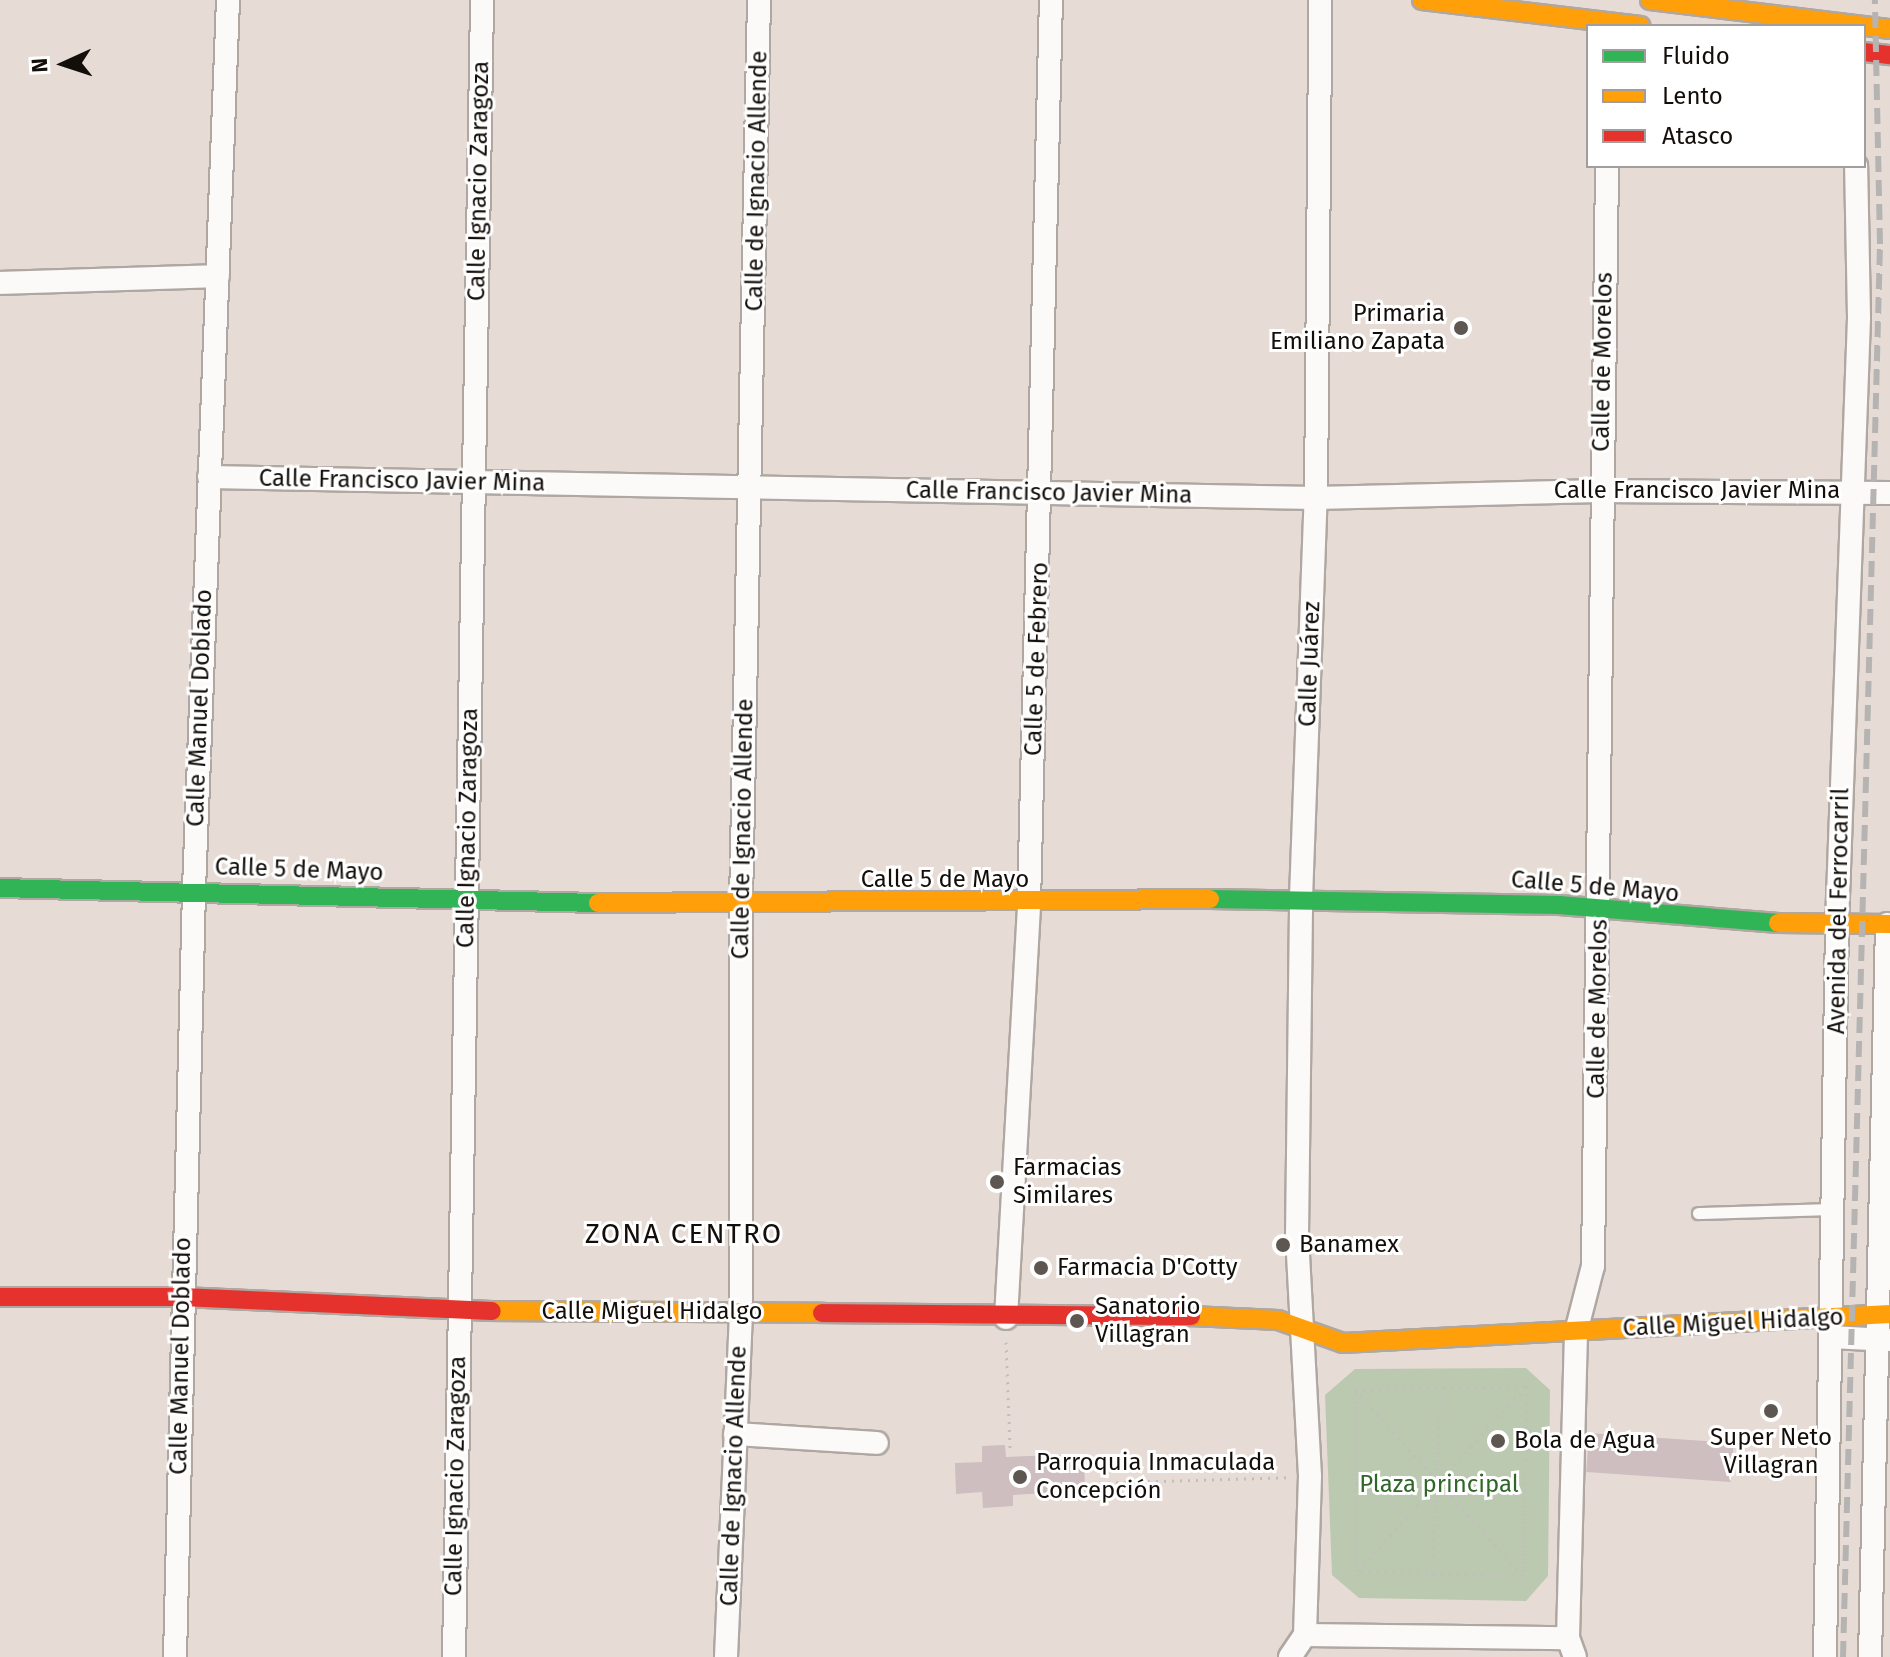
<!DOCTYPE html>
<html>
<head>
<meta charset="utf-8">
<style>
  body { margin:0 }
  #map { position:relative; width:1890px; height:1657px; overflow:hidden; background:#e6dcd5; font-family:"Fira Sans",sans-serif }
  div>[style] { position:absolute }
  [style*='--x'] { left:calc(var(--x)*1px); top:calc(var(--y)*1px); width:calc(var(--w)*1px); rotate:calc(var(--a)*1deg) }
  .green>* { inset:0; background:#bcc9b1 }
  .building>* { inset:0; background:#cebebf; transform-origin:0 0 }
  .path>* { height:3px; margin-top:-1.5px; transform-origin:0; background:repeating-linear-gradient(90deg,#c1bebc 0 2px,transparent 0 8px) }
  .roads { filter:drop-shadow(2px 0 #afa7a2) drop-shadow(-2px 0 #afa7a2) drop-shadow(0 2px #afa7a2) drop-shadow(0 -2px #afa7a2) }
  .lane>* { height:11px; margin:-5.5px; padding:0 5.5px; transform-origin:5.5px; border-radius:5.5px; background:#fbfaf9 }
  .street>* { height:22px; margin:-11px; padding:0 11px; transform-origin:11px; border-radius:11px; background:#fbfaf9 }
  .fast>* { height:18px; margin:-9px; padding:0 9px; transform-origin:9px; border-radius:9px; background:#30b455 }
  .slow>* { height:18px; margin:-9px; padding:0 9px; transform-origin:9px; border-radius:9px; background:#ff9f0a }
  .jam>* { height:18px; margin:-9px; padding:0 9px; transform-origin:9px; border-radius:9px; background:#e5322d }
  .rail>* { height:6px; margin-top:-3px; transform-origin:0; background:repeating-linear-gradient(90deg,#b6b4b3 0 16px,transparent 0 24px) }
  .dots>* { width:22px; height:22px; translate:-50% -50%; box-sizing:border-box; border:4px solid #fff; border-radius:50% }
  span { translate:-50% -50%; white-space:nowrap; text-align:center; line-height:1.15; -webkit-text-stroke:6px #fff; paint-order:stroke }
  .street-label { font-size:24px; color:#130e0a }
  .poi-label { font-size:24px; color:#130e0a }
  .right { translate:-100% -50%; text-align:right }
  .left { translate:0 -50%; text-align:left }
  .park-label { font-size:24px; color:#306628 }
  .quarter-label { font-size:28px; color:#130e0a; letter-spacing:2px }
  .legend { position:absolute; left:1586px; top:24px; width:280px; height:144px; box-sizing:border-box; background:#fff; border:2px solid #a19f9d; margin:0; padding:10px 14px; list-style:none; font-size:24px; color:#130e0a }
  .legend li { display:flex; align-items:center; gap:16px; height:40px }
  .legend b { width:40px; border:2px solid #a19f9d }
  .north { position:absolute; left:24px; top:24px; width:80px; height:80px; -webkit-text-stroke:6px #fff; paint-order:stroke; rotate:267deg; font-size:22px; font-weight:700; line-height:32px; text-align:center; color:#130e0a }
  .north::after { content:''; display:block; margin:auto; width:28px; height:36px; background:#130e0a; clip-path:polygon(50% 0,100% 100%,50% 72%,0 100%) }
</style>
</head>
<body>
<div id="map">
  <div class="green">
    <i style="clip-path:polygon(1526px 1368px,1550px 1390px,1548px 1576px,1526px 1601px,1359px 1598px,1332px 1575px,1325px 1395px,1355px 1369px)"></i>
  </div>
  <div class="building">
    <i style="left:1589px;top:1433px;width:145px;height:39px;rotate:4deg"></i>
    <i style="clip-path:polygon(1005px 1445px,1006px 1457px,1084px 1454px,1085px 1491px,1013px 1495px,1013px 1506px,983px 1508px,982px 1492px,956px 1494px,955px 1463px,982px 1462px,982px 1446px)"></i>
  </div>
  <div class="path">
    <i style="--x:1006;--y:1342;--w:106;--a:87.8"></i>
    <i style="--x:1527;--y:1386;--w:190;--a:91.2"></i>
    <i style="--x:1523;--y:1576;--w:166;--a:-178.3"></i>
    <i style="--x:1357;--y:1571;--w:181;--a:-90.6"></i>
    <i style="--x:1355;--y:1390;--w:172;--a:-1.3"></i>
    <i style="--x:1355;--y:1390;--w:251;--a:47.9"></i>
    <i style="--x:1092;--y:1483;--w:198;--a:-1.7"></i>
    <i style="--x:1356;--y:1485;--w:82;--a:2.1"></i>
    <i style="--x:1438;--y:1488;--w:86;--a:-5.3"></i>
    <i style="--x:1357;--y:1571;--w:248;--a:-47.4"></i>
    <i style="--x:1432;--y:1573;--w:184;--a:-87.2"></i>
  </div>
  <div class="roads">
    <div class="lane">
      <i style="--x:1698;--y:1213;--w:136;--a:-1.7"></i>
    </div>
    <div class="street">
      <i style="--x:0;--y:283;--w:218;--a:-1.8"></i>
      <i style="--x:209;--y:477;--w:1107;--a:1.09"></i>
      <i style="--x:1316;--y:498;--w:284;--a:-1.4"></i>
      <i style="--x:1600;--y:491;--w:290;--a:0.4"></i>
      <i style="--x:1006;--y:1318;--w:415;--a:-86.8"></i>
      <i style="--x:1029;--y:904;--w:904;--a:-88.61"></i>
      <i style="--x:1832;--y:1337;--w:58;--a:3"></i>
      <i style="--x:735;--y:1434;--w:142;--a:3.6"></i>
      <i style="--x:1305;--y:1635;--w:159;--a:-88.2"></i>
      <i style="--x:1310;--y:1476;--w:240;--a:-93.1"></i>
      <i style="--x:1297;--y:1236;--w:338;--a:-89.3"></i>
      <i style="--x:1301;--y:898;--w:400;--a:-87.9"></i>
      <i style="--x:1316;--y:498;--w:498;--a:-89.5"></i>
      <i style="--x:1305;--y:1635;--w:263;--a:0.7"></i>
      <i style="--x:175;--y:1657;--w:768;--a:-88.58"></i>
      <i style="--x:194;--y:889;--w:890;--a:-87.81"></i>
      <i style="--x:454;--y:1657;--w:1657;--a:-89.03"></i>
      <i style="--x:726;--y:1657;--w:345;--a:-87.5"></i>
      <i style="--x:741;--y:1312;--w:409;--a:-90"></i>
      <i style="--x:741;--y:903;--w:903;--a:-88.86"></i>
      <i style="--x:1290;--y:1657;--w:27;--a:-56"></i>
      <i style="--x:1575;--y:1657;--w:20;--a:-110"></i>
      <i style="--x:1568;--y:1638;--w:306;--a:-88.5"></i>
      <i style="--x:1576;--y:1332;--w:68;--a:-75.6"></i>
      <i style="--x:1593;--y:1266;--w:1100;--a:-89.27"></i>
      <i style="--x:1825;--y:1657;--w:733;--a:-89.06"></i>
      <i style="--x:1837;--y:924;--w:607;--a:-87.92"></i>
      <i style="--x:1859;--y:317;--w:151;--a:-91.1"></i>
      <i style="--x:1870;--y:1657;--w:733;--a:-88.67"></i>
    </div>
    <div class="fast">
      <i style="--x:0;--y:888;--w:598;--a:1.44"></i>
      <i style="--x:1210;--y:899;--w:349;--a:1"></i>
      <i style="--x:1559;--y:905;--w:220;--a:4.7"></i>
    </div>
    <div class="slow">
      <i style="--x:1422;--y:0;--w:220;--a:6.8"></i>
      <i style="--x:1650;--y:0;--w:242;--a:6.9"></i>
      <i style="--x:598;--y:903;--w:612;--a:-0.37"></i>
      <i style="--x:1778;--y:923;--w:112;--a:0.5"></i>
      <i style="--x:492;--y:1311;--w:330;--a:0.3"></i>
      <i style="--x:1191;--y:1316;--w:87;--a:2.6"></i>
      <i style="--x:1278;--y:1320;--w:69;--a:19.5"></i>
      <i style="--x:1343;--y:1343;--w:548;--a:-3.03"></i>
    </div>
    <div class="jam">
      <i style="--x:1864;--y:52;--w:26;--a:7"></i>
      <i style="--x:0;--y:1297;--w:182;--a:0"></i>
      <i style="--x:182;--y:1297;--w:310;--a:2.6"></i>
      <i style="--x:822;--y:1313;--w:369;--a:0.5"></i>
    </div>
  </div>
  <div class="rail">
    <i style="--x:1843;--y:1657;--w:1413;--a:-88.5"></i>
    <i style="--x:1880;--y:244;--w:244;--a:-91.2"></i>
  </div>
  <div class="dots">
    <i style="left:1461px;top:328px;background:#5d5651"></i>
    <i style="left:997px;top:1182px;background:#5d5651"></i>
    <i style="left:1283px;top:1245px;background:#5d5651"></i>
    <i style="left:1041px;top:1268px;background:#5d5651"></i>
    <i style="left:1077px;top:1321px;background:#5d5651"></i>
    <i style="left:1771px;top:1411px;background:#5d5651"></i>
    <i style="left:1498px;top:1441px;background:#5d5651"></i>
    <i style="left:1020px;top:1477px;background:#5d5651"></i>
  </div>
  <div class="street-label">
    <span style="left:479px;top:181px;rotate:-89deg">Calle Ignacio Zaragoza</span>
    <span style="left:757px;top:181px;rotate:-89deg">Calle de Ignacio Allende</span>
    <span style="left:1603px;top:362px;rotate:-89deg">Calle de Morelos</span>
    <span style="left:402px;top:481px;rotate:1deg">Calle Francisco Javier Mina</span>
    <span style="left:1697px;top:491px">Calle Francisco Javier Mina</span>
    <span style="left:1049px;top:493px;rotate:1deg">Calle Francisco Javier Mina</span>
    <span style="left:1037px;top:659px;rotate:-88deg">Calle 5 de Febrero</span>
    <span style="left:1310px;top:664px;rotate:-88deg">Calle Juárez</span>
    <span style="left:200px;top:708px;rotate:-88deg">Calle Manuel Doblado</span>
    <span style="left:468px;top:828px;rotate:-89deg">Calle Ignacio Zaragoza</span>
    <span style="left:743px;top:829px;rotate:-89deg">Calle de Ignacio Allende</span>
    <span style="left:299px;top:870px;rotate:2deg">Calle 5 de Mayo</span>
    <span style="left:945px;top:880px">Calle 5 de Mayo</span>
    <span style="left:1595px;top:887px;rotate:5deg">Calle 5 de Mayo</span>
    <span style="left:1839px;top:911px;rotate:-89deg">Avenida del Ferrocarril</span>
    <span style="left:1598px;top:1009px;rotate:-89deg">Calle de Morelos</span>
    <span style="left:652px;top:1312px">Calle Miguel Hidalgo</span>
    <span style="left:1733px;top:1323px;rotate:-3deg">Calle Miguel Hidalgo</span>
    <span style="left:181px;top:1356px;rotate:-89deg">Calle Manuel Doblado</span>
    <span style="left:456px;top:1476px;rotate:-89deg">Calle Ignacio Zaragoza</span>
    <span style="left:734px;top:1476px;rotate:-88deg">Calle de Ignacio Allende</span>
  </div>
  <div class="poi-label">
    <span class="right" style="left:1445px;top:328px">Primaria<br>Emiliano Zapata</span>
    <span class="left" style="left:1013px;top:1182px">Farmacias<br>Similares</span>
    <span class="left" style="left:1299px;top:1245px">Banamex</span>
    <span class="left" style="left:1057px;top:1268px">Farmacia D'Cotty</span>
    <span class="left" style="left:1095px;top:1321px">Sanatorio<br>Villagran</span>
    <span style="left:1771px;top:1452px">Super Neto<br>Villagran</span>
    <span class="left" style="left:1514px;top:1441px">Bola de Agua</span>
    <span class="left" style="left:1036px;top:1477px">Parroquia Inmaculada<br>Concepción</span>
  </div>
  <div class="park-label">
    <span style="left:1439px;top:1485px">Plaza principal</span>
  </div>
  <div class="quarter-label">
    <span style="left:684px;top:1234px">ZONA CENTRO</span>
  </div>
  <ul class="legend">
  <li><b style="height:10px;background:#30b455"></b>Fluido</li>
  <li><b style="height:10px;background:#ff9f0a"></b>Lento</li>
  <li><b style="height:10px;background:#e5322d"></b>Atasco</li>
  </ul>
  <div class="north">N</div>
</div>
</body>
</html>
